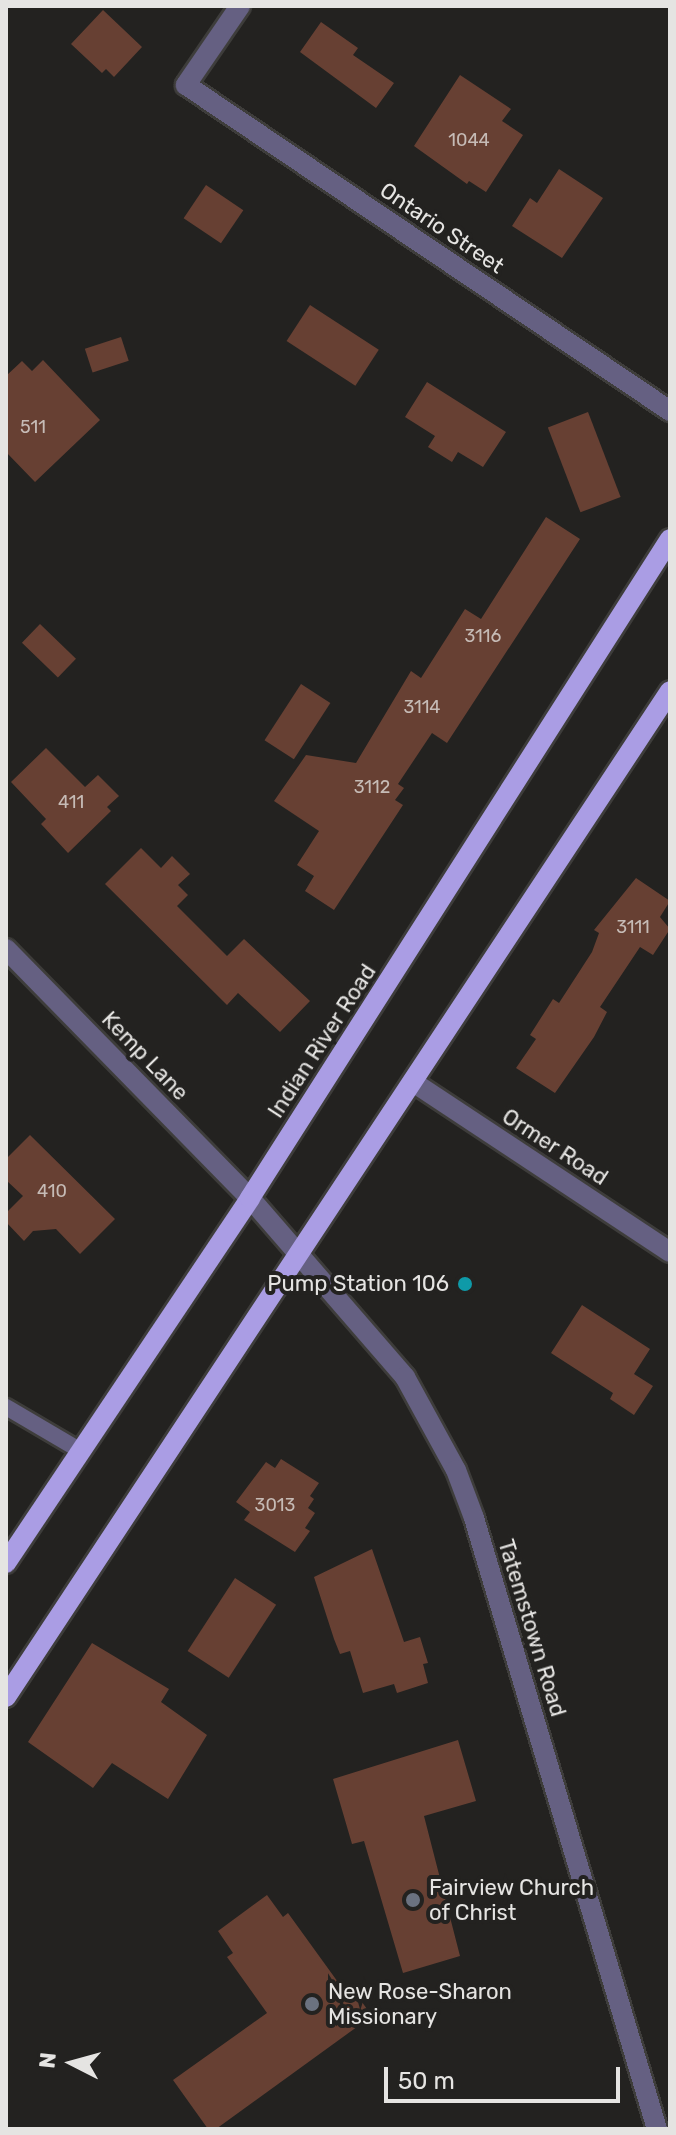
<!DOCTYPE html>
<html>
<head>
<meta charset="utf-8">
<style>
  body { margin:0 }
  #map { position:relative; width:676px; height:2135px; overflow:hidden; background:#232220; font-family:Rubik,sans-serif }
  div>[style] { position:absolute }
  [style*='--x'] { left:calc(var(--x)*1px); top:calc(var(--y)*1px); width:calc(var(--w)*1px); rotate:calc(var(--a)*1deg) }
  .building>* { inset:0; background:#674033; transform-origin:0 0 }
  .roads { filter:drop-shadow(2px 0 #3e3d3b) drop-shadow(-2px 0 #3e3d3b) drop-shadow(0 2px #3e3d3b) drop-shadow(0 -2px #3e3d3b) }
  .service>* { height:16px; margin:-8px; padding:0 8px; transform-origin:8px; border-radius:8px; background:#656082 }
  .minor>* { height:20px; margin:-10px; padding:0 10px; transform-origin:10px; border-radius:10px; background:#656082 }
  .primary>* { height:20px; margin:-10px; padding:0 10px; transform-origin:10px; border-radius:10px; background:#aa9de4 }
  .dots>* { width:22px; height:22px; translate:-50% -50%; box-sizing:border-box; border:4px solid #232220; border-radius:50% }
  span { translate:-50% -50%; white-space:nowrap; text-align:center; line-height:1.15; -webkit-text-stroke:8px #232220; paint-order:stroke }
  .number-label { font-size:18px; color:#c6bbb6 }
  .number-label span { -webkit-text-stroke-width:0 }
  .street-label { font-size:22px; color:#e5e4e2 }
  .poi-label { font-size:22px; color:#e5e4e2 }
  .right { translate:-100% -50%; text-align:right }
  .left { translate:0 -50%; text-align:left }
  .frame { position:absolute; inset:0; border:8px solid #e5e4e2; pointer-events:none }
  .north { position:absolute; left:32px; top:2023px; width:80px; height:80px; -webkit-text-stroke:6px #232220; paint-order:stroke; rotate:276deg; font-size:22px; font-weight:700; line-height:32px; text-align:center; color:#e5e4e2 }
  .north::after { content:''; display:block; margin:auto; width:28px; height:36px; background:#e5e4e2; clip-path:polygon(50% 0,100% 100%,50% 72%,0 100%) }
  .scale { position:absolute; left:384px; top:2067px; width:236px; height:36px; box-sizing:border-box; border:4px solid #e5e4e2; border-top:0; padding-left:10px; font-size:24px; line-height:28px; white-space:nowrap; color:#e5e4e2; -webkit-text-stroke:6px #232220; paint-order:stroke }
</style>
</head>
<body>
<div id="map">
  <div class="building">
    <i style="clip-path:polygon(103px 10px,142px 47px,114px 77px,106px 69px,102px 73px,71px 44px)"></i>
    <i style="clip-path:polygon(321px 22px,358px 48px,353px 55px,394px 83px,376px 108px,300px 52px)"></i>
    <i style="clip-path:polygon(460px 75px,511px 109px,502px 121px,523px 135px,486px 192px,469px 181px,467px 184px,414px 146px)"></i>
    <i style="clip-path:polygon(559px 169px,603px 198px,562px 258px,512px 226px,530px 198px,537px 203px)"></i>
    <i style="left:206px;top:185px;width:45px;height:40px;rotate:34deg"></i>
    <i style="left:310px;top:305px;width:82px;height:43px;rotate:33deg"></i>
    <i style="left:121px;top:337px;width:25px;height:38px;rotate:72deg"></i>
    <i style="clip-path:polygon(43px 360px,100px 420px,35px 482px,6px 452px,6px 376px,22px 361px,32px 371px)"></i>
    <i style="clip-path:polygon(427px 382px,506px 432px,483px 467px,458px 452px,452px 462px,428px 447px,435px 436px,405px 417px)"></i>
    <i style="left:588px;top:412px;width:91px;height:43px;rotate:69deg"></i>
    <i style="clip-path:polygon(546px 517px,580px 539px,447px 743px,432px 733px,398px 784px,404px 788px,395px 800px,403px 805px,334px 910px,305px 891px,314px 876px,297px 865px,319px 831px,274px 801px,306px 755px,356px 763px,411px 671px,421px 678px,465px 609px,481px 619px)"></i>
    <i style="left:40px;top:624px;width:50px;height:26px;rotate:44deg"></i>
    <i style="left:301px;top:684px;width:35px;height:67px;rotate:33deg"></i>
    <i style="clip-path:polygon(46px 748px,85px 787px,98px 775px,119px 796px,107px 807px,111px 811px,68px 853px,41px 824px,46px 819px,11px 782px)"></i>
    <i style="clip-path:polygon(141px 848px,161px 868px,172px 856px,190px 874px,178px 885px,188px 895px,177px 906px,227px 956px,244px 939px,310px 1001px,280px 1032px,238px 993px,227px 1005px,105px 884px)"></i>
    <i style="clip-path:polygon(636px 878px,670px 901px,660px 917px,670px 929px,653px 955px,640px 947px,600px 1007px,607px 1012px,594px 1037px,555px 1093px,516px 1068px,536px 1039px,530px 1035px,553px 999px,559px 1003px,592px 952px,599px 933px,594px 930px)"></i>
    <i style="clip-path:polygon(30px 1135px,115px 1219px,80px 1254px,56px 1229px,33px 1231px,24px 1241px,6px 1222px,6px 1213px,23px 1196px,6px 1180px,6px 1159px)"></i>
    <i style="clip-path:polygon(582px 1305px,650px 1349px,634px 1374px,653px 1386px,634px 1415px,610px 1399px,613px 1393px,551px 1353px)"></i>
    <i style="clip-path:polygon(281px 1459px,319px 1483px,310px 1496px,314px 1499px,308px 1508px,315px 1513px,305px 1528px,310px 1531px,295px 1552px,244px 1520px,250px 1512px,236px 1502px,266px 1462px,275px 1468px)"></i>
    <i style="clip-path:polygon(372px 1549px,404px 1642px,420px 1637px,428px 1663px,423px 1664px,428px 1683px,397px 1693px,394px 1684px,363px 1693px,350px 1651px,340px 1654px,334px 1639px,314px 1577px)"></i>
    <i style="left:235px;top:1578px;width:49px;height:87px;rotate:33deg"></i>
    <i style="clip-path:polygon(92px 1643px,169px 1689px,161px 1702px,207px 1735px,168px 1799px,112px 1763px,93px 1788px,28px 1742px)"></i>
    <i style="clip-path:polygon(458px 1740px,476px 1801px,424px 1816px,460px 1956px,403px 1973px,364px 1841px,352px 1844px,333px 1779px)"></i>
    <i style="clip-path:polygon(267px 1895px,283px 1917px,288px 1913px,348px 1996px,354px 1991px,372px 2016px,216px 2129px,208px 2129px,173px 2080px,267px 2013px,227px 1957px,233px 1953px,218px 1931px)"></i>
  </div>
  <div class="roads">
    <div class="service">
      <i style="--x:6;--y:1407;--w:87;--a:30.4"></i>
    </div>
    <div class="minor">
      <i style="--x:240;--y:6;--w:96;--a:124.4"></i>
      <i style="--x:186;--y:85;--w:584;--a:33.96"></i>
      <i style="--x:6;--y:949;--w:349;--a:45.6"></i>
      <i style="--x:250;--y:1198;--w:237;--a:49.1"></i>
      <i style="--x:405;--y:1377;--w:106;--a:61.3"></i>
      <i style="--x:456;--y:1470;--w:51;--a:69.4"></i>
      <i style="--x:474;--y:1518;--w:638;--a:73.33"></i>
      <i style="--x:413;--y:1082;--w:308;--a:33.5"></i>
    </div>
    <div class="primary">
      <i style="--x:6;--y:1563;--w:439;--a:-56.2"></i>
      <i style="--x:250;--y:1198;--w:781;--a:-57.49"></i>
      <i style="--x:6;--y:1697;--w:1205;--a:-56.57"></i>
    </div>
  </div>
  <div class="dots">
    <i style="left:465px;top:1284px;background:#0f9aa8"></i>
    <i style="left:413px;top:1900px;background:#6b7280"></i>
    <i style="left:312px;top:2004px;background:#6b7280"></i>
  </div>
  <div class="number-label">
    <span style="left:469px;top:140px">1044</span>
    <span style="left:33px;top:427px">511</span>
    <span style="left:483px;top:636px">3116</span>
    <span style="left:422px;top:707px">3114</span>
    <span style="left:372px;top:787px">3112</span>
    <span style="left:71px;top:802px">411</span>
    <span style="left:633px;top:927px">3111</span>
    <span style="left:52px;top:1191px">410</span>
    <span style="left:275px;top:1505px">3013</span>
  </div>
  <div class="street-label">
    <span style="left:442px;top:228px;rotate:34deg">Ontario Street</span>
    <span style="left:322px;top:1041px;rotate:-57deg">Indian River Road</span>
    <span style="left:145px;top:1056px;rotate:46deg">Kemp Lane</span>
    <span style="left:555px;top:1147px;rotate:33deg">Ormer Road</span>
    <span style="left:532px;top:1628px;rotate:73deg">Tatemstown Road</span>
  </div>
  <div class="poi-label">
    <span class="right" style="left:449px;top:1284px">Pump Station 106</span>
    <span class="left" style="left:429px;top:1900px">Fairview Church<br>of Christ</span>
    <span class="left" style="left:328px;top:2004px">New Rose-Sharon<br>Missionary</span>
  </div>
  <div class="frame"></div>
  <div class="north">N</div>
  <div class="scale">50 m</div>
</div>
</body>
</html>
